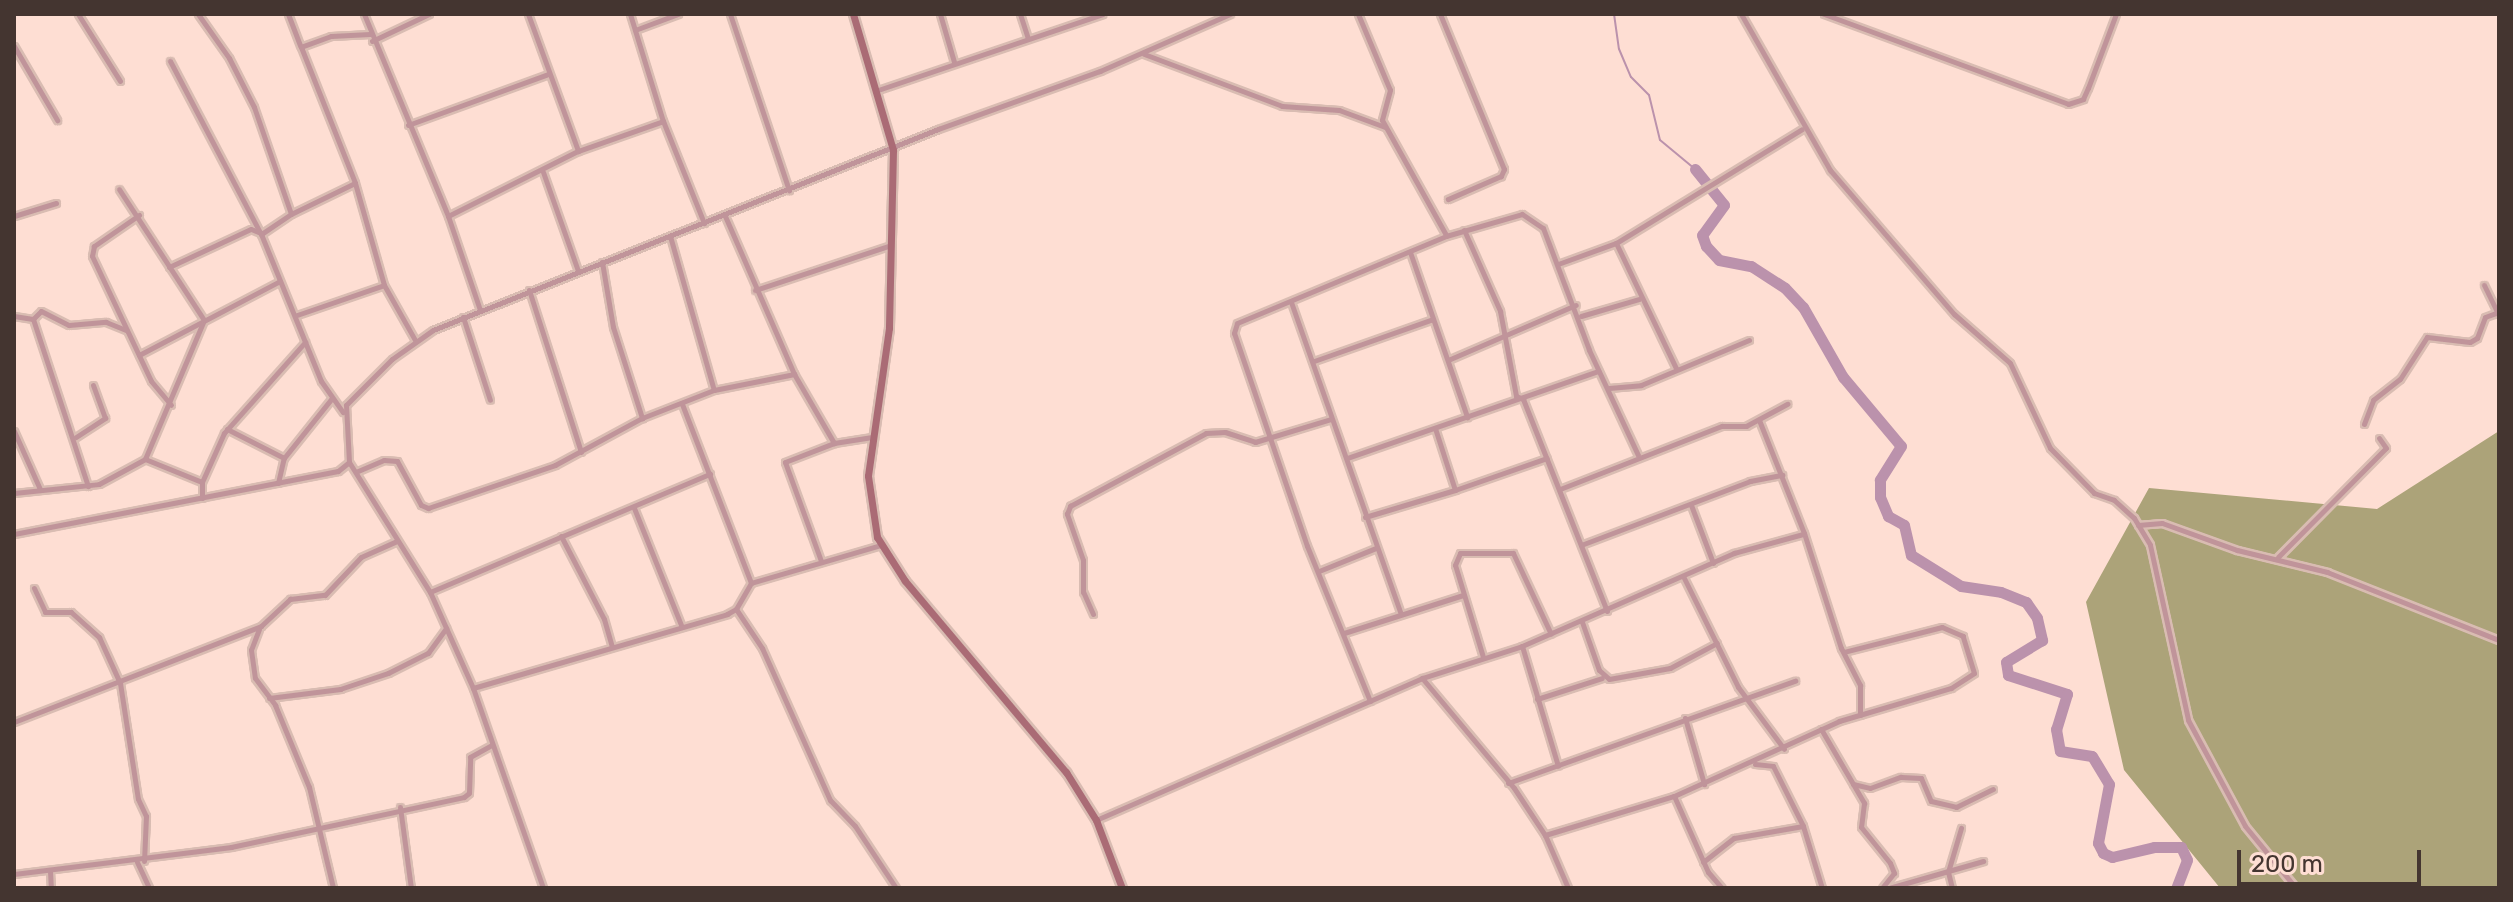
<!DOCTYPE html>
<html>
<head>
<meta charset="utf-8">
<style>
  body { margin:0 }
  #map { position:relative; width:2513px; height:902px; overflow:hidden; background:#feded3; font-family:Rubik,sans-serif }
  div>[style] { position:absolute }
  [style*='--x'] { left:calc(var(--x)*1px); top:calc(var(--y)*1px); width:calc(var(--w)*1px); rotate:calc(var(--a)*1deg) }
  .forest>* { inset:0; background:#aca379 }
  .stream>* { height:2px; margin:-1px; padding:0 1px; transform-origin:1px; border-radius:1px; background:#bb92ac }
  .river>* { height:11px; margin:-5.5px; padding:0 5.5px; transform-origin:5.5px; border-radius:5.5px; background:#bb92ac }
  .roads { filter:drop-shadow(2px 0 #d9bcb2) drop-shadow(-2px 0 #d9bcb2) drop-shadow(0 2px #d9bcb2) drop-shadow(0 -2px #d9bcb2) }
  .street>* { height:5px; margin:-2.5px; padding:0 2.5px; transform-origin:2.5px; border-radius:2.5px; background:#c0949a }
  .secondary>* { height:7px; margin:-3.5px; padding:0 3.5px; transform-origin:3.5px; border-radius:3.5px; background:#aa6b75 }
  span { translate:-50% -50%; white-space:nowrap; text-align:center; line-height:1.15; -webkit-text-stroke:8px #feded3; paint-order:stroke }
  .frame { position:absolute; inset:0; border:16px solid #443530; pointer-events:none }
  .scale { position:absolute; left:2237px; top:850px; width:184px; height:36px; box-sizing:border-box; border:4px solid #443530; border-top:0; padding-left:10px; font-size:24px; line-height:28px; white-space:nowrap; color:#443530; -webkit-text-stroke:6px #feded3; paint-order:stroke }
</style>
</head>
<body>
<div id="map">
  <div class="forest">
    <i style="clip-path:polygon(2499px 431px,2499px 888px,2220px 888px,2124px 770px,2086px 602px,2149px 488px,2377px 509px)"></i>
  </div>
  <div class="stream">
    <i style="--x:1614;--y:14;--w:35;--a:82"></i>
    <i style="--x:1619;--y:49;--w:30;--a:67"></i>
    <i style="--x:1631;--y:77;--w:25;--a:45"></i>
    <i style="--x:1649;--y:95;--w:46;--a:76.3"></i>
    <i style="--x:1660;--y:140;--w:45;--a:39.6"></i>
  </div>
  <div class="river">
    <i style="--x:1695;--y:169;--w:46;--a:51.1"></i>
    <i style="--x:1724;--y:205;--w:37;--a:126"></i>
    <i style="--x:1702;--y:235;--w:12;--a:70"></i>
    <i style="--x:1706;--y:246;--w:19;--a:47"></i>
    <i style="--x:1719;--y:260;--w:33;--a:11"></i>
    <i style="--x:1751;--y:266;--w:40;--a:32.9"></i>
    <i style="--x:1785;--y:288;--w:26;--a:47"></i>
    <i style="--x:1803;--y:307;--w:81;--a:60.3"></i>
    <i style="--x:1843;--y:377;--w:90;--a:50"></i>
    <i style="--x:1901;--y:446;--w:40;--a:122"></i>
    <i style="--x:1880;--y:480;--w:17;--a:90"></i>
    <i style="--x:1880;--y:497;--w:21;--a:67"></i>
    <i style="--x:1888;--y:516;--w:18;--a:29"></i>
    <i style="--x:1904;--y:525;--w:31;--a:77"></i>
    <i style="--x:1911;--y:555;--w:59;--a:31.8"></i>
    <i style="--x:1961;--y:586;--w:40;--a:8.5"></i>
    <i style="--x:2001;--y:592;--w:27;--a:22"></i>
    <i style="--x:2026;--y:602;--w:19;--a:55"></i>
    <i style="--x:2037;--y:618;--w:23;--a:77"></i>
    <i style="--x:2042;--y:640;--w:42;--a:148.6"></i>
    <i style="--x:2006;--y:662;--w:13;--a:81"></i>
    <i style="--x:2008;--y:675;--w:62;--a:17.9"></i>
    <i style="--x:2067;--y:694;--w:37;--a:107"></i>
    <i style="--x:2056;--y:729;--w:22;--a:80"></i>
    <i style="--x:2060;--y:751;--w:32;--a:9"></i>
    <i style="--x:2092;--y:756;--w:33;--a:59"></i>
    <i style="--x:2109;--y:784;--w:60;--a:100.6"></i>
    <i style="--x:2098;--y:843;--w:11;--a:63"></i>
    <i style="--x:2103;--y:853;--w:10;--a:24"></i>
    <i style="--x:2112;--y:857;--w:43;--a:-13.4"></i>
    <i style="--x:2154;--y:847;--w:27;--a:0"></i>
    <i style="--x:2181;--y:847;--w:14;--a:65"></i>
    <i style="--x:2187;--y:860;--w:30;--a:111"></i>
  </div>
  <div class="roads">
    <div class="street">
      <i style="--x:78;--y:14;--w:79;--a:57.9"></i>
      <i style="--x:198;--y:14;--w:54;--a:54.8"></i>
      <i style="--x:229;--y:58;--w:55;--a:63"></i>
      <i style="--x:254;--y:107;--w:113;--a:70.9"></i>
      <i style="--x:291;--y:214;--w:36;--a:146"></i>
      <i style="--x:261;--y:234;--w:159;--a:67.8"></i>
      <i style="--x:321;--y:381;--w:38;--a:55"></i>
      <i style="--x:288;--y:14;--w:34;--a:69"></i>
      <i style="--x:364;--y:14;--w:219;--a:67.4"></i>
      <i style="--x:448;--y:216;--w:99;--a:71.2"></i>
      <i style="--x:528;--y:14;--w:146;--a:69.9"></i>
      <i style="--x:630;--y:14;--w:112;--a:72.9"></i>
      <i style="--x:663;--y:121;--w:110;--a:68.1"></i>
      <i style="--x:730;--y:14;--w:186;--a:71.5"></i>
      <i style="--x:940;--y:14;--w:50;--a:73.7"></i>
      <i style="--x:1020;--y:14;--w:25;--a:72"></i>
      <i style="--x:1358;--y:14;--w:82;--a:67.2"></i>
      <i style="--x:1390;--y:90;--w:31;--a:105"></i>
      <i style="--x:1382;--y:120;--w:132;--a:60.9"></i>
      <i style="--x:1440;--y:14;--w:168;--a:67.6"></i>
      <i style="--x:1504;--y:169;--w:8;--a:113"></i>
      <i style="--x:1501;--y:176;--w:58;--a:156.5"></i>
      <i style="--x:1741;--y:14;--w:180;--a:60.3"></i>
      <i style="--x:1830;--y:170;--w:190;--a:49.3"></i>
      <i style="--x:1954;--y:314;--w:74;--a:41.2"></i>
      <i style="--x:2010;--y:363;--w:94;--a:64.8"></i>
      <i style="--x:2050;--y:448;--w:63;--a:45.6"></i>
      <i style="--x:2094;--y:493;--w:21;--a:19"></i>
      <i style="--x:2114;--y:500;--w:27;--a:42"></i>
      <i style="--x:2134;--y:518;--w:31;--a:59"></i>
      <i style="--x:2150;--y:545;--w:179;--a:77.7"></i>
      <i style="--x:2188;--y:720;--w:120;--a:61.7"></i>
      <i style="--x:2245;--y:826;--w:80;--a:50.6"></i>
      <i style="--x:1824;--y:14;--w:260;--a:20.2"></i>
      <i style="--x:2068;--y:104;--w:16;--a:-18"></i>
      <i style="--x:2083;--y:99;--w:12;--a:-66"></i>
      <i style="--x:2088;--y:88;--w:79;--a:-69.3"></i>
      <i style="--x:635;--y:30;--w:46;--a:-20.4"></i>
      <i style="--x:370;--y:34;--w:39;--a:177"></i>
      <i style="--x:331;--y:36;--w:32;--a:160"></i>
      <i style="--x:301;--y:47;--w:146;--a:68.3"></i>
      <i style="--x:355;--y:183;--w:106;--a:74.1"></i>
      <i style="--x:384;--y:285;--w:63;--a:60.6"></i>
      <i style="--x:372;--y:41;--w:63;--a:-25.3"></i>
      <i style="--x:14;--y:46;--w:86;--a:59.8"></i>
      <i style="--x:1144;--y:54;--w:147;--a:20.6"></i>
      <i style="--x:1282;--y:106;--w:57;--a:4"></i>
      <i style="--x:1339;--y:110;--w:49;--a:20.3"></i>
      <i style="--x:170;--y:61;--w:195;--a:62.3"></i>
      <i style="--x:878;--y:90;--w:237;--a:-18.7"></i>
      <i style="--x:408;--y:125;--w:149;--a:-20"></i>
      <i style="--x:543;--y:172;--w:105;--a:70.5"></i>
      <i style="--x:291;--y:214;--w:71;--a:-25.8"></i>
      <i style="--x:139;--y:215;--w:55;--a:145.4"></i>
      <i style="--x:94;--y:246;--w:10;--a:101"></i>
      <i style="--x:92;--y:256;--w:138;--a:64.7"></i>
      <i style="--x:151;--y:381;--w:31;--a:50"></i>
      <i style="--x:14;--y:216;--w:44;--a:-17.2"></i>
      <i style="--x:448;--y:216;--w:145;--a:-26.6"></i>
      <i style="--x:578;--y:151;--w:90;--a:-19.4"></i>
      <i style="--x:725;--y:216;--w:172;--a:66.4"></i>
      <i style="--x:794;--y:374;--w:80;--a:59.9"></i>
      <i style="--x:1464;--y:230;--w:89;--a:66"></i>
      <i style="--x:1500;--y:311;--w:86;--a:79.3"></i>
      <i style="--x:1516;--y:396;--w:8;--a:23"></i>
      <i style="--x:1523;--y:399;--w:228;--a:68.4"></i>
      <i style="--x:670;--y:236;--w:160;--a:74.1"></i>
      <i style="--x:1616;--y:243;--w:139;--a:64.4"></i>
      <i style="--x:1410;--y:252;--w:175;--a:70.9"></i>
      <i style="--x:602;--y:262;--w:66;--a:80.4"></i>
      <i style="--x:613;--y:327;--w:96;--a:72.3"></i>
      <i style="--x:1558;--y:264;--w:62;--a:-19.9"></i>
      <i style="--x:1616;--y:243;--w:218;--a:-31.5"></i>
      <i style="--x:169;--y:267;--w:90;--a:-24.9"></i>
      <i style="--x:251;--y:229;--w:11;--a:22"></i>
      <i style="--x:2484;--y:285;--w:32;--a:64"></i>
      <i style="--x:529;--y:290;--w:170;--a:72.2"></i>
      <i style="--x:755;--y:290;--w:143;--a:-18.3"></i>
      <i style="--x:1291;--y:302;--w:331;--a:70.6"></i>
      <i style="--x:297;--y:315;--w:92;--a:-19"></i>
      <i style="--x:14;--y:316;--w:19;--a:9"></i>
      <i style="--x:33;--y:319;--w:176;--a:71.8"></i>
      <i style="--x:1581;--y:316;--w:60;--a:-16.3"></i>
      <i style="--x:463;--y:317;--w:87;--a:72"></i>
      <i style="--x:33;--y:319;--w:11;--a:-45"></i>
      <i style="--x:41;--y:311;--w:31;--a:27"></i>
      <i style="--x:69;--y:325;--w:37;--a:-5"></i>
      <i style="--x:106;--y:322;--w:22;--a:22"></i>
      <i style="--x:139;--y:355;--w:159;--a:-27.7"></i>
      <i style="--x:1448;--y:360;--w:139;--a:-23.3"></i>
      <i style="--x:1314;--y:361;--w:126;--a:-19.4"></i>
      <i style="--x:1609;--y:388;--w:32;--a:-5"></i>
      <i style="--x:1641;--y:385;--w:117;--a:-22.6"></i>
      <i style="--x:682;--y:404;--w:192;--a:68.9"></i>
      <i style="--x:1759;--y:420;--w:122;--a:68.3"></i>
      <i style="--x:1804;--y:533;--w:121;--a:72.2"></i>
      <i style="--x:1841;--y:648;--w:42;--a:62.8"></i>
      <i style="--x:1860;--y:685;--w:30;--a:90"></i>
      <i style="--x:2364;--y:424;--w:26;--a:-69"></i>
      <i style="--x:2373;--y:400;--w:34;--a:-38"></i>
      <i style="--x:2400;--y:379;--w:50;--a:-57.3"></i>
      <i style="--x:2427;--y:337;--w:43;--a:6.6"></i>
      <i style="--x:2470;--y:342;--w:8;--a:-30"></i>
      <i style="--x:2477;--y:338;--w:22;--a:-69"></i>
      <i style="--x:2485;--y:317;--w:12;--a:-20"></i>
      <i style="--x:227;--y:429;--w:64;--a:27"></i>
      <i style="--x:14;--y:431;--w:64;--a:65.9"></i>
      <i style="--x:76;--y:437;--w:35;--a:-33"></i>
      <i style="--x:105;--y:418;--w:35;--a:-110"></i>
      <i style="--x:1347;--y:458;--w:266;--a:-19.1"></i>
      <i style="--x:145;--y:459;--w:61;--a:22"></i>
      <i style="--x:349;--y:462;--w:153;--a:58.1"></i>
      <i style="--x:430;--y:592;--w:105;--a:65.9"></i>
      <i style="--x:473;--y:688;--w:212;--a:70.7"></i>
      <i style="--x:358;--y:471;--w:28;--a:-23"></i>
      <i style="--x:384;--y:460;--w:13;--a:4"></i>
      <i style="--x:397;--y:461;--w:50;--a:61.4"></i>
      <i style="--x:421;--y:505;--w:8;--a:23"></i>
      <i style="--x:428;--y:508;--w:134;--a:-18.7"></i>
      <i style="--x:555;--y:465;--w:99;--a:-28.4"></i>
      <i style="--x:642;--y:418;--w:77;--a:-21.3"></i>
      <i style="--x:714;--y:390;--w:82;--a:-11.3"></i>
      <i style="--x:278;--y:483;--w:26;--a:-77"></i>
      <i style="--x:284;--y:458;--w:77;--a:-51.3"></i>
      <i style="--x:1560;--y:489;--w:174;--a:-21.3"></i>
      <i style="--x:1722;--y:426;--w:24;--a:0"></i>
      <i style="--x:1746;--y:426;--w:47;--a:-28.2"></i>
      <i style="--x:1455;--y:490;--w:97;--a:-19.2"></i>
      <i style="--x:14;--y:493;--w:85;--a:-6"></i>
      <i style="--x:99;--y:484;--w:52;--a:-28.5"></i>
      <i style="--x:145;--y:459;--w:151;--a:-67"></i>
      <i style="--x:204;--y:320;--w:156;--a:-123"></i>
      <i style="--x:202;--y:498;--w:16;--a:-90"></i>
      <i style="--x:202;--y:482;--w:54;--a:-65.8"></i>
      <i style="--x:224;--y:433;--w:122;--a:-48.3"></i>
      <i style="--x:1691;--y:505;--w:62;--a:69.2"></i>
      <i style="--x:634;--y:508;--w:126;--a:68.1"></i>
      <i style="--x:1365;--y:517;--w:94;--a:-16.7"></i>
      <i style="--x:1455;--y:490;--w:65;--a:-107.9"></i>
      <i style="--x:2138;--y:525;--w:24;--a:-5"></i>
      <i style="--x:2162;--y:523;--w:80;--a:19.8"></i>
      <i style="--x:2237;--y:550;--w:93;--a:13.7"></i>
      <i style="--x:2327;--y:572;--w:185;--a:21.6"></i>
      <i style="--x:14;--y:534;--w:330;--a:-11"></i>
      <i style="--x:338;--y:471;--w:14;--a:-39"></i>
      <i style="--x:349;--y:462;--w:57;--a:-93"></i>
      <i style="--x:346;--y:405;--w:65;--a:-45"></i>
      <i style="--x:392;--y:359;--w:50;--a:-35.3"></i>
      <i style="--x:433;--y:330;--w:544;--a:-21.7"></i>
      <i style="--x:938;--y:129;--w:172;--a:-19.7"></i>
      <i style="--x:1100;--y:71;--w:142;--a:-23.7"></i>
      <i style="--x:561;--y:536;--w:93;--a:62.6"></i>
      <i style="--x:604;--y:619;--w:29;--a:74"></i>
      <i style="--x:1581;--y:545;--w:181;--a:-20.7"></i>
      <i style="--x:1750;--y:481;--w:33;--a:-11"></i>
      <i style="--x:2278;--y:557;--w:153;--a:-45.3"></i>
      <i style="--x:2386;--y:448;--w:12;--a:-125"></i>
      <i style="--x:821;--y:561;--w:105;--a:-110"></i>
      <i style="--x:785;--y:462;--w:53;--a:-21.2"></i>
      <i style="--x:834;--y:443;--w:37;--a:-9"></i>
      <i style="--x:1319;--y:571;--w:61;--a:-22"></i>
      <i style="--x:1683;--y:576;--w:124;--a:63.6"></i>
      <i style="--x:1738;--y:687;--w:77;--a:53.4"></i>
      <i style="--x:34;--y:588;--w:26;--a:65"></i>
      <i style="--x:45;--y:612;--w:26;--a:0"></i>
      <i style="--x:71;--y:612;--w:38;--a:42"></i>
      <i style="--x:99;--y:637;--w:51;--a:65.5"></i>
      <i style="--x:120;--y:683;--w:117;--a:81.2"></i>
      <i style="--x:138;--y:799;--w:19;--a:65"></i>
      <i style="--x:146;--y:816;--w:45;--a:92.5"></i>
      <i style="--x:430;--y:592;--w:304;--a:-22.9"></i>
      <i style="--x:736;--y:609;--w:47;--a:56.3"></i>
      <i style="--x:762;--y:648;--w:167;--a:65.9"></i>
      <i style="--x:830;--y:800;--w:36;--a:46"></i>
      <i style="--x:855;--y:826;--w:74;--a:56.5"></i>
      <i style="--x:1093;--y:614;--w:24;--a:-114"></i>
      <i style="--x:1083;--y:592;--w:32;--a:-90"></i>
      <i style="--x:1083;--y:560;--w:49;--a:-109.2"></i>
      <i style="--x:1067;--y:514;--w:9;--a:-69"></i>
      <i style="--x:1070;--y:506;--w:154;--a:-28.2"></i>
      <i style="--x:1206;--y:433;--w:19;--a:-3"></i>
      <i style="--x:1225;--y:432;--w:32;--a:18"></i>
      <i style="--x:1255;--y:442;--w:79;--a:-16.8"></i>
      <i style="--x:1582;--y:622;--w:51;--a:70.5"></i>
      <i style="--x:1599;--y:670;--w:13;--a:42"></i>
      <i style="--x:1609;--y:679;--w:62;--a:-10.2"></i>
      <i style="--x:1670;--y:668;--w:53;--a:-28"></i>
      <i style="--x:259;--y:629;--w:22;--a:111"></i>
      <i style="--x:251;--y:650;--w:28;--a:82"></i>
      <i style="--x:255;--y:678;--w:34;--a:53"></i>
      <i style="--x:275;--y:705;--w:89;--a:67.5"></i>
      <i style="--x:309;--y:787;--w:104;--a:76.6"></i>
      <i style="--x:1344;--y:633;--w:125;--a:-17.7"></i>
      <i style="--x:1522;--y:646;--w:125;--a:73.3"></i>
      <i style="--x:1483;--y:657;--w:96;--a:-106.9"></i>
      <i style="--x:1455;--y:565;--w:13;--a:-67"></i>
      <i style="--x:1460;--y:553;--w:53;--a:0"></i>
      <i style="--x:1513;--y:553;--w:89;--a:64.9"></i>
      <i style="--x:1422;--y:678;--w:143;--a:50.1"></i>
      <i style="--x:1514;--y:788;--w:56;--a:56.6"></i>
      <i style="--x:1545;--y:835;--w:58;--a:66.5"></i>
      <i style="--x:473;--y:688;--w:265;--a:-16.2"></i>
      <i style="--x:727;--y:614;--w:10;--a:-29"></i>
      <i style="--x:736;--y:609;--w:30;--a:-60"></i>
      <i style="--x:751;--y:583;--w:135;--a:-16.3"></i>
      <i style="--x:269;--y:698;--w:72;--a:-7.2"></i>
      <i style="--x:340;--y:689;--w:51;--a:-18.4"></i>
      <i style="--x:388;--y:673;--w:45;--a:-26.6"></i>
      <i style="--x:428;--y:653;--w:31;--a:-54"></i>
      <i style="--x:1537;--y:699;--w:68;--a:-17.9"></i>
      <i style="--x:1370;--y:701;--w:167;--a:-112.1"></i>
      <i style="--x:1307;--y:546;--w:225;--a:-108.9"></i>
      <i style="--x:1234;--y:333;--w:10;--a:-73"></i>
      <i style="--x:1237;--y:323;--w:226;--a:-22.6"></i>
      <i style="--x:1446;--y:236;--w:79;--a:-16.1"></i>
      <i style="--x:1522;--y:214;--w:25;--a:34"></i>
      <i style="--x:1543;--y:228;--w:130;--a:69.3"></i>
      <i style="--x:1589;--y:350;--w:116;--a:65"></i>
      <i style="--x:1685;--y:718;--w:69;--a:73.9"></i>
      <i style="--x:14;--y:722;--w:265;--a:-21.2"></i>
      <i style="--x:261;--y:626;--w:40;--a:-43"></i>
      <i style="--x:290;--y:599;--w:35;--a:-7"></i>
      <i style="--x:325;--y:595;--w:52;--a:-46.5"></i>
      <i style="--x:361;--y:557;--w:39;--a:-24"></i>
      <i style="--x:1821;--y:729;--w:86;--a:59.8"></i>
      <i style="--x:1864;--y:803;--w:24;--a:97"></i>
      <i style="--x:1861;--y:827;--w:46;--a:51.1"></i>
      <i style="--x:1890;--y:863;--w:11;--a:68"></i>
      <i style="--x:1894;--y:873;--w:19;--a:129"></i>
      <i style="--x:1755;--y:764;--w:18;--a:6"></i>
      <i style="--x:1773;--y:766;--w:67;--a:63.4"></i>
      <i style="--x:1803;--y:826;--w:65;--a:73"></i>
      <i style="--x:1508;--y:783;--w:305;--a:-19.6"></i>
      <i style="--x:1853;--y:784;--w:17;--a:13"></i>
      <i style="--x:1870;--y:788;--w:33;--a:-20"></i>
      <i style="--x:1901;--y:777;--w:20;--a:3"></i>
      <i style="--x:1921;--y:778;--w:25;--a:67"></i>
      <i style="--x:1931;--y:801;--w:26;--a:13"></i>
      <i style="--x:1956;--y:807;--w:41;--a:-25.9"></i>
      <i style="--x:1674;--y:796;--w:83;--a:65.9"></i>
      <i style="--x:1708;--y:872;--w:21;--a:49"></i>
      <i style="--x:400;--y:807;--w:82;--a:82.3"></i>
      <i style="--x:1096;--y:820;--w:356;--a:-23.5"></i>
      <i style="--x:1422;--y:678;--w:105;--a:-17.7"></i>
      <i style="--x:1522;--y:646;--w:232;--a:-23.7"></i>
      <i style="--x:1734;--y:553;--w:72;--a:-15.4"></i>
      <i style="--x:1545;--y:835;--w:135;--a:-16.8"></i>
      <i style="--x:1674;--y:796;--w:181;--a:-24.4"></i>
      <i style="--x:1839;--y:721;--w:117;--a:-16.4"></i>
      <i style="--x:1951;--y:688;--w:27;--a:-33"></i>
      <i style="--x:1974;--y:673;--w:39;--a:-107"></i>
      <i style="--x:1963;--y:636;--w:23;--a:-157"></i>
      <i style="--x:1942;--y:627;--w:101;--a:165.7"></i>
      <i style="--x:137;--y:862;--w:29;--a:65"></i>
      <i style="--x:1703;--y:862;--w:39;--a:-38"></i>
      <i style="--x:1734;--y:838;--w:70;--a:-9.9"></i>
      <i style="--x:50;--y:871;--w:17;--a:87"></i>
      <i style="--x:14;--y:874;--w:219;--a:-7.1"></i>
      <i style="--x:231;--y:847;--w:238;--a:-12.1"></i>
      <i style="--x:464;--y:797;--w:6;--a:-39"></i>
      <i style="--x:469;--y:793;--w:36;--a:-88"></i>
      <i style="--x:470;--y:757;--w:25;--a:-29"></i>
      <i style="--x:1889;--y:888;--w:98;--a:-16"></i>
      <i style="--x:1952;--y:888;--w:16;--a:-104"></i>
      <i style="--x:1948;--y:872;--w:46;--a:-73.5"></i>
    </div>
    <div class="secondary">
      <i style="--x:853;--y:14;--w:142;--a:73.6"></i>
      <i style="--x:893;--y:150;--w:178;--a:91.3"></i>
      <i style="--x:889;--y:328;--w:149;--a:98.1"></i>
      <i style="--x:868;--y:476;--w:62;--a:81.6"></i>
      <i style="--x:877;--y:537;--w:52;--a:57.5"></i>
      <i style="--x:905;--y:581;--w:250;--a:49.9"></i>
      <i style="--x:1066;--y:772;--w:57;--a:58"></i>
      <i style="--x:1096;--y:820;--w:73;--a:69.1"></i>
    </div>
  </div>
  <div class="frame"></div>
  <div class="scale">200 m</div>
</div>
</body>
</html>
